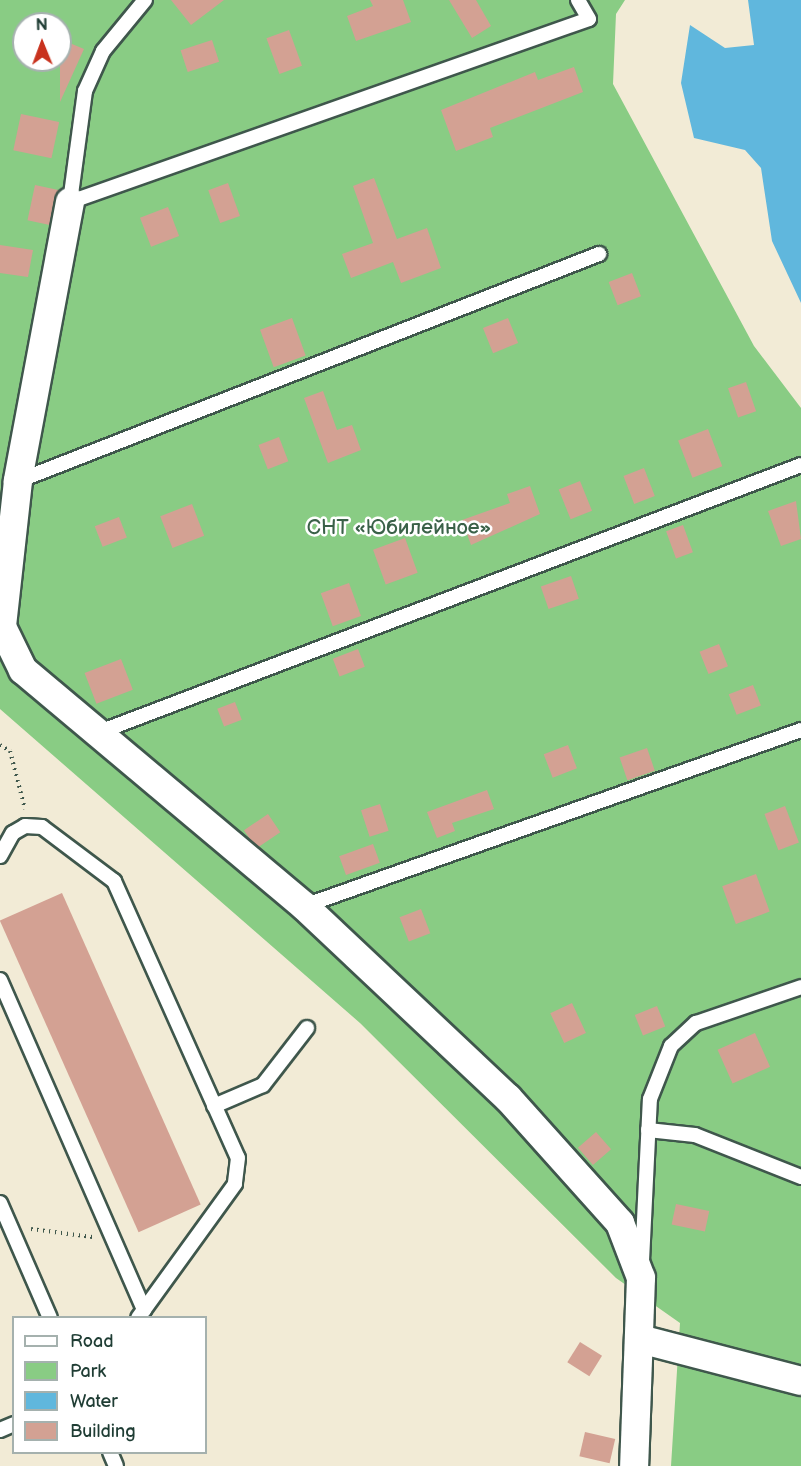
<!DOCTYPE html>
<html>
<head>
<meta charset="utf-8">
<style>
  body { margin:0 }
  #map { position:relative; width:801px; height:1466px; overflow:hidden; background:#f2ebd6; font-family:"Balsamiq Sans",sans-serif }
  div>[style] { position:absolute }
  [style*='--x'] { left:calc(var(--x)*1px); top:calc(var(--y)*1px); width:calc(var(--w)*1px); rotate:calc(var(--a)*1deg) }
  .green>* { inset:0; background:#89cc84 }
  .water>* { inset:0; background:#60b7dd }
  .building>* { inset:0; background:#d3a193; transform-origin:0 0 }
  .path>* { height:4px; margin-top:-2px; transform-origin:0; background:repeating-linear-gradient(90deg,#3f574c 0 1.5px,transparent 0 6px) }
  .roads { filter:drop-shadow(2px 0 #3f574c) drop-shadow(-2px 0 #3f574c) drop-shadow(0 2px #3f574c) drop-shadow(0 -2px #3f574c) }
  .service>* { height:14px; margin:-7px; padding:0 7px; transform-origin:7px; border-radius:7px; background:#fff }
  .minor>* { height:28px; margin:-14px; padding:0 14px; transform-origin:14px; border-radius:14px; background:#fff }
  span { translate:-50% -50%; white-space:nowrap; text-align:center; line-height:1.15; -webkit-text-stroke:5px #fff; paint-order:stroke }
  .park-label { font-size:21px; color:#3a6148 }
  .legend { position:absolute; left:12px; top:1316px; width:195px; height:138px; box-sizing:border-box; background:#fff; border:2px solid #a5b1ae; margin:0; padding:8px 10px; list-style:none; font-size:18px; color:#1f3d34 }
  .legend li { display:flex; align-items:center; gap:12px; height:30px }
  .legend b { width:30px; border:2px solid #a5b1ae }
  .north { position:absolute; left:12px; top:12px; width:60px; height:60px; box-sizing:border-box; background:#fff; border:2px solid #a5b1ae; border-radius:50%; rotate:359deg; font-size:16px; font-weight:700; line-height:24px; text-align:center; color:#1f3d34 }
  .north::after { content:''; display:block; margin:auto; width:21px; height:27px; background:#c8321e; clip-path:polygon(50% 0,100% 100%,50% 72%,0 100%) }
</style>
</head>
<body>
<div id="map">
  <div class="green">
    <i style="clip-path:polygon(evenodd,0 0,625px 0,616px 14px,613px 84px,754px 346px,801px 408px,801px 1466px,671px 1466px,680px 1323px,616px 1278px,360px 1023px,0 709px,0 0,24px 24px,60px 24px,60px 60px,24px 60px,24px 24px)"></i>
  </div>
  <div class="water">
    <i style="clip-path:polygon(748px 0,801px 0,801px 303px,772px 241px,761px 168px,745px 150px,694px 138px,681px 83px,690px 25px,725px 48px,754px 45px)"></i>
  </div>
  <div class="building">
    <i style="clip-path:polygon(171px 0,224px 0,191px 25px)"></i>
    <i style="clip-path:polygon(370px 0,403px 0,411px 22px,356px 41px,347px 16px,373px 6px)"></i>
    <i style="clip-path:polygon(449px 0,476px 0,491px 26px,472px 38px)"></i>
    <i style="left:289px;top:30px;width:38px;height:24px;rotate:70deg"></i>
    <i style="clip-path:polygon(60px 39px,84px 49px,60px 102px)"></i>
    <i style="left:212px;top:40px;width:23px;height:33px;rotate:72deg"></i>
    <i style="clip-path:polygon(574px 67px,583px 92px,490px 128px,493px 137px,456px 151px,441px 110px,535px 72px,538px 80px)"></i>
    <i style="left:21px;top:114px;width:39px;height:37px;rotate:12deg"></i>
    <i style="clip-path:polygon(374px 178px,397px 239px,427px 228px,441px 268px,401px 283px,393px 262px,351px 278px,342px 254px,373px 243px,353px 186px)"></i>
    <i style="left:228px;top:183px;width:35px;height:21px;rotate:70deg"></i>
    <i style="left:35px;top:185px;width:25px;height:36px;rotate:12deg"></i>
    <i style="left:168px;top:207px;width:31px;height:30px;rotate:69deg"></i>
    <i style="clip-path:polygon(0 245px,33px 250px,28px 277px,0 273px)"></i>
    <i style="left:632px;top:273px;width:25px;height:25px;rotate:69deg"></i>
    <i style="left:292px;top:318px;width:40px;height:34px;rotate:70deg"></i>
    <i style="left:508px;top:318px;width:27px;height:27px;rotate:68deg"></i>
    <i style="left:746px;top:382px;width:31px;height:19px;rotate:71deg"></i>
    <i style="clip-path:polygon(323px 391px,337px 430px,352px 425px,361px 450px,328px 463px,304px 398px)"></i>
    <i style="left:708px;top:429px;width:40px;height:32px;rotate:69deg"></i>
    <i style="left:279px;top:437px;width:26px;height:22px;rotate:69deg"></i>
    <i style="left:644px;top:468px;width:30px;height:22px;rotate:69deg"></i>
    <i style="left:580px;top:481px;width:32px;height:23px;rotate:68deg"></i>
    <i style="clip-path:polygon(530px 486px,540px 514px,471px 545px,462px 520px,510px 503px,507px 494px)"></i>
    <i style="clip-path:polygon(796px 501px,801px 539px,781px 546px,768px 511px)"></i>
    <i style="left:192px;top:504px;width:34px;height:34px;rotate:69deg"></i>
    <i style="left:119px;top:517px;width:22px;height:26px;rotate:69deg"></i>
    <i style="left:683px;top:525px;width:29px;height:18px;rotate:70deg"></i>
    <i style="left:405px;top:538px;width:37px;height:34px;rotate:70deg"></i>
    <i style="left:571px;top:576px;width:24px;height:32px;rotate:71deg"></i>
    <i style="left:349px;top:583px;width:35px;height:30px;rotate:70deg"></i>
    <i style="left:719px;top:644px;width:24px;height:21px;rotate:68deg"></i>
    <i style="left:358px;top:649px;width:19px;height:27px;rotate:69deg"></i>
    <i style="left:121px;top:659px;width:33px;height:39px;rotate:69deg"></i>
    <i style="left:753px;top:685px;width:22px;height:26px;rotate:69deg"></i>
    <i style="left:235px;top:702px;width:19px;height:19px;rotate:69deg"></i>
    <i style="left:568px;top:745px;width:25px;height:26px;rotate:69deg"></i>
    <i style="left:647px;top:748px;width:24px;height:29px;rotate:71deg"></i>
    <i style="clip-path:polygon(487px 790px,494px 809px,452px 823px,455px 831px,437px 838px,427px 812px)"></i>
    <i style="left:380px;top:804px;width:28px;height:20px;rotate:72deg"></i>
    <i style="left:785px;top:806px;width:39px;height:22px;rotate:69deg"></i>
    <i style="left:268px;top:814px;width:22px;height:29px;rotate:56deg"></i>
    <i style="left:373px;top:844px;width:20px;height:36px;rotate:70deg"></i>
    <i style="left:756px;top:874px;width:40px;height:36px;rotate:70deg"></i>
    <i style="left:62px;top:893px;width:341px;height:68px;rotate:66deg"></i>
    <i style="left:421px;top:909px;width:26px;height:23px;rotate:69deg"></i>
    <i style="left:572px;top:1003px;width:33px;height:24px;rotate:65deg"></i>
    <i style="left:657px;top:1006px;width:22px;height:24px;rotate:68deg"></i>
    <i style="left:755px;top:1033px;width:37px;height:41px;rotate:66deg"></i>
    <i style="left:596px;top:1132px;width:23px;height:24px;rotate:49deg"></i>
    <i style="left:676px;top:1204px;width:34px;height:21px;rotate:12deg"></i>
    <i style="left:580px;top:1342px;width:26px;height:24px;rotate:32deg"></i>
    <i style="left:585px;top:1432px;width:31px;height:25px;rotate:13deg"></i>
  </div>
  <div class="path">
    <i style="--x:0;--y:745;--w:12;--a:31"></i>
    <i style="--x:10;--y:751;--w:60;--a:75.5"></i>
    <i style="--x:31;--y:1229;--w:62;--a:7.5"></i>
  </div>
  <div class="roads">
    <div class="service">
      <i style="--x:145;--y:0;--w:66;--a:129.5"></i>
      <i style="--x:103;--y:51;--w:44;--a:114.2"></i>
      <i style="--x:85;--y:91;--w:112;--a:97.7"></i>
      <i style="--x:70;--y:202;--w:550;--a:-19.42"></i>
      <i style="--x:589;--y:19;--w:22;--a:-120"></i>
      <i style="--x:18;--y:481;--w:624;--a:-21.34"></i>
      <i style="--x:97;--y:733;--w:753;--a:-20.84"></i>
      <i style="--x:0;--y:856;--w:26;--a:-61"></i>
      <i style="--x:13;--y:833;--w:14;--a:-30"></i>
      <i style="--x:25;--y:826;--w:17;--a:3"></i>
      <i style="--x:42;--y:827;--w:90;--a:36.9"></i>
      <i style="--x:114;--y:881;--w:303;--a:65.9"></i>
      <i style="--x:238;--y:1158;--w:26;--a:97"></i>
      <i style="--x:235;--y:1184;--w:165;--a:125.9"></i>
      <i style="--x:304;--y:906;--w:527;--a:-19.5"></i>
      <i style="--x:0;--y:980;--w:360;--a:66.4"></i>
      <i style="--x:214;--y:1106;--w:53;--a:-23.2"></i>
      <i style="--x:263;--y:1085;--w:72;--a:-52.3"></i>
      <i style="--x:648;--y:1130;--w:47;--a:6.1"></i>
      <i style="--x:695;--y:1135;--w:114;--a:21.6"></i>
      <i style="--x:0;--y:1203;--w:125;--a:66.5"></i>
      <i style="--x:642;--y:1261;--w:162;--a:-87.2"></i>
      <i style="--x:650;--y:1099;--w:57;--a:-68.4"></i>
      <i style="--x:671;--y:1046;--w:34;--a:-43"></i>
      <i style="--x:696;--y:1023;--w:111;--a:-18.9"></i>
      <i style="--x:0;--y:1430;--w:15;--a:-23"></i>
      <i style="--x:110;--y:1452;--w:15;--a:67"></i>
    </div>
    <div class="minor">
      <i style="--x:70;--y:202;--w:284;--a:100.6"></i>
      <i style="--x:18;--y:481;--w:147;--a:96.3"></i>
      <i style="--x:2;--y:627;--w:48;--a:64"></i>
      <i style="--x:23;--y:670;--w:367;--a:40"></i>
      <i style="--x:304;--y:906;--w:280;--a:43.3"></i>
      <i style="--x:508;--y:1098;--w:168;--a:48.1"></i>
      <i style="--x:620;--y:1223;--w:59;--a:69.1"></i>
      <i style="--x:641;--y:1278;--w:188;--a:92.1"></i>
      <i style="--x:640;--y:1339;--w:166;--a:14.6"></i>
    </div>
  </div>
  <div class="park-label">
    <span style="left:399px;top:528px">СНТ «Юбилейное»</span>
  </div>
  <ul class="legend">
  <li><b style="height:8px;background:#fff"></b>Road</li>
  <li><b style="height:16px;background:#89cc84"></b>Park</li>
  <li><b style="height:16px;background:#60b7dd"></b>Water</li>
  <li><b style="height:16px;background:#d3a193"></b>Building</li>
  </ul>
  <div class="north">N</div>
</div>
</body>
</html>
